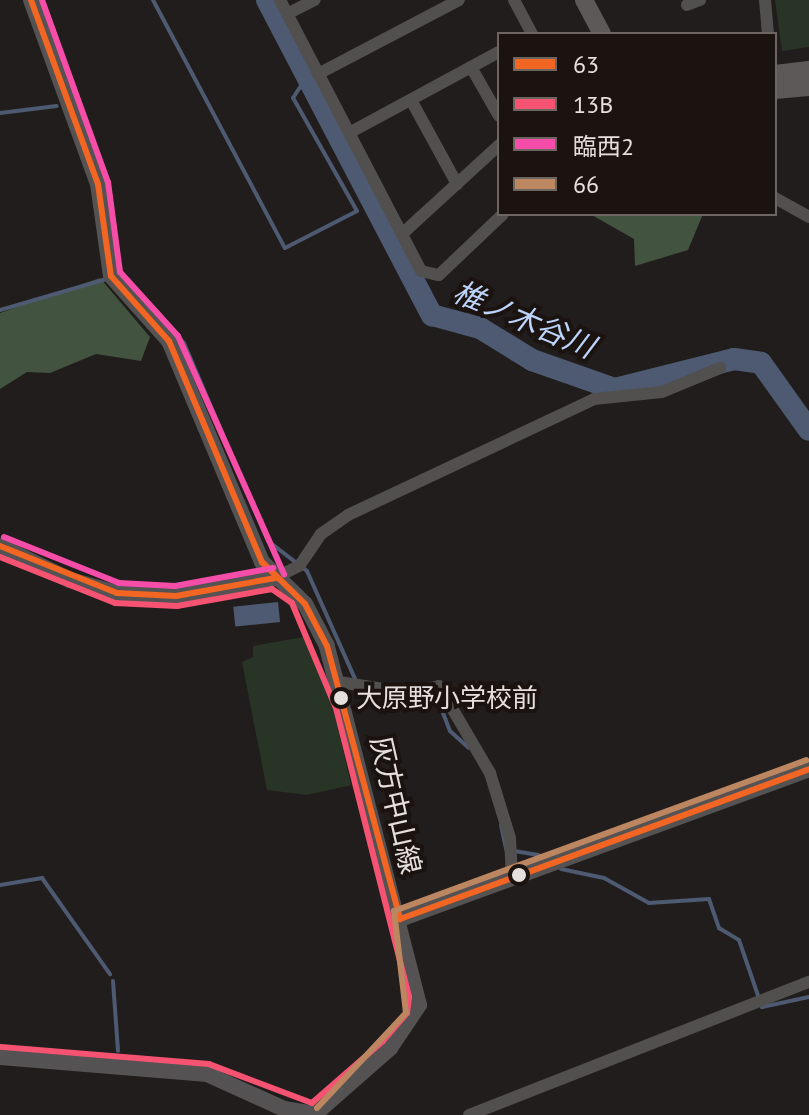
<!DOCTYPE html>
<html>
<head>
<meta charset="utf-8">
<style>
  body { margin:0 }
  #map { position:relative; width:809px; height:1115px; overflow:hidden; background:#211d1c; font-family:"PT Sans","Noto Sans JP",sans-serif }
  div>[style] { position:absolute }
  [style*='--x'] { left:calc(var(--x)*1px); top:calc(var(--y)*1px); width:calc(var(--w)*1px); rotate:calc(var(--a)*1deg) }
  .green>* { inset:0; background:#283425 }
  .forest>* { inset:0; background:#42533f }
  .water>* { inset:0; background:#4d5a71; transform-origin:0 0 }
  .stream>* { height:4px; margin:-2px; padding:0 2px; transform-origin:2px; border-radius:2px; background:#4d5a71 }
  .river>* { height:22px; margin:-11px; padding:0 11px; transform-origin:11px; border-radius:11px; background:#4d5a71 }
  .street>* { height:12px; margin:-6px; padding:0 6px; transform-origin:6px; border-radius:6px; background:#52504f }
  .secondary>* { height:16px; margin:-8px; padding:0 8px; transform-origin:8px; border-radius:8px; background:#545252 }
  .primary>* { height:18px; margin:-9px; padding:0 9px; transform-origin:9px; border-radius:9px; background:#5c5958 }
  .bus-1>* { height:6px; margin:-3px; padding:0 3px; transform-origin:3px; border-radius:3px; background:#f26522 }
  .bus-2>* { height:6px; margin:-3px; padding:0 3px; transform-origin:3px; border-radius:3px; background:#f65372 }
  .bus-3>* { height:6px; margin:-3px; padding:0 3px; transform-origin:3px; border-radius:3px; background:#f54da8 }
  .bus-4>* { height:6px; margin:-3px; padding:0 3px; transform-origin:3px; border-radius:3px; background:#bb8660 }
  .dots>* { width:22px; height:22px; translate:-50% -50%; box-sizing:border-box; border:4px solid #1b1310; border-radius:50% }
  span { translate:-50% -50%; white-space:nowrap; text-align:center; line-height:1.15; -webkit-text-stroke:8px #1b1310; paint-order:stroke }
  .bus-label { font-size:26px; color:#e5dfdd }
  .left { translate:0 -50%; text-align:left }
  .street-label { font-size:28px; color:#e5dfdd }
  .water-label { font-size:30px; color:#bbd2f9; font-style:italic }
  .legend { position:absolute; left:497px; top:32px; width:280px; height:184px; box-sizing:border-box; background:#1b1310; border:2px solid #6c6562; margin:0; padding:10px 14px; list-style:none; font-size:24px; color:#e5dfdd }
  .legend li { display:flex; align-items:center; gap:16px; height:40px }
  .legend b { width:40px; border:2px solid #6c6562 }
</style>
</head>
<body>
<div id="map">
  <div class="green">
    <i style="clip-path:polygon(775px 0,809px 0,809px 47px,782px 51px)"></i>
    <i style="clip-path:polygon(309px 636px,330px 691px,351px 785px,307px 795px,267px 790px,242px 662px,253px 657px,253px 646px)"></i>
  </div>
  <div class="forest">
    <i style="clip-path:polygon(590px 214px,703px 214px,688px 250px,635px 266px,634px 239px)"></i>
    <i style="clip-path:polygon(100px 278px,150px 337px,141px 361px,96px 354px,50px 373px,27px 372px,0 389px,0 313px)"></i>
  </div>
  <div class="water">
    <i style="left:278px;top:602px;width:20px;height:45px;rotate:84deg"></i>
  </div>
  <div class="stream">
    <i style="--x:153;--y:0;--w:281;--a:62"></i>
    <i style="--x:285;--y:248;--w:81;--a:-27.2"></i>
    <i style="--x:357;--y:211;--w:130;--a:-119.5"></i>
    <i style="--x:293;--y:98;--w:24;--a:-57"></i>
    <i style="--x:0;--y:113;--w:57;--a:-7"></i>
    <i style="--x:145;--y:303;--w:56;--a:45.7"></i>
    <i style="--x:184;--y:343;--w:215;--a:67"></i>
    <i style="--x:268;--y:541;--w:49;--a:37.6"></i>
    <i style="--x:307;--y:571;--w:120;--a:66"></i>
    <i style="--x:0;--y:310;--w:111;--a:-16.2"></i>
    <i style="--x:357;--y:688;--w:57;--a:10.1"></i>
    <i style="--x:435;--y:692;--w:42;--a:69"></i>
    <i style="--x:450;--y:731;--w:25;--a:42"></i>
    <i style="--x:501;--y:825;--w:25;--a:78"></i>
    <i style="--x:514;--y:851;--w:25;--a:9"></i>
    <i style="--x:561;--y:869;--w:44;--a:11.8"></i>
    <i style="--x:604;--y:878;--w:51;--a:29.1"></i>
    <i style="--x:649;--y:903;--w:60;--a:-3.8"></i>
    <i style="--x:709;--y:899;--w:31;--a:71"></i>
    <i style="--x:719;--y:928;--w:23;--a:31"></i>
    <i style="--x:739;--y:940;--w:71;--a:71.1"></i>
    <i style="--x:762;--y:1007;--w:48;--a:-12"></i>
    <i style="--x:0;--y:885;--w:43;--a:-9.5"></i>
    <i style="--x:42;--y:878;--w:118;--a:54.7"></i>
    <i style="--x:113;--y:981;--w:70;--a:85.9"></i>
  </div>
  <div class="river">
    <i style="--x:267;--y:0;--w:356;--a:62.4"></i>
    <i style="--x:432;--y:315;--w:50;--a:15.2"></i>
    <i style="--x:480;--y:328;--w:61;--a:31.6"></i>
    <i style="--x:532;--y:360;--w:88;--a:19.3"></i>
    <i style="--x:615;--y:389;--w:123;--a:-14.1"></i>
    <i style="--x:734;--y:359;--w:27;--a:8"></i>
    <i style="--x:761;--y:363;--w:82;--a:54.4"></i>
  </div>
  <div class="street">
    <i style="--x:280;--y:0;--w:305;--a:62.5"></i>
    <i style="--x:421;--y:271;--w:18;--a:13"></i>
    <i style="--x:439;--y:275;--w:88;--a:-43.6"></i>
    <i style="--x:514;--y:0;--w:38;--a:62"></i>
    <i style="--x:765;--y:0;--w:34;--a:85"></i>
    <i style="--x:687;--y:5;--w:14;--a:-21"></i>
    <i style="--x:287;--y:14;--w:31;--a:-27"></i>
    <i style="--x:471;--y:67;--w:56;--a:60.3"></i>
    <i style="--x:318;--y:74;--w:159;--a:-27.7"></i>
    <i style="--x:411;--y:100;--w:96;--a:61.3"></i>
    <i style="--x:349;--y:133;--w:170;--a:-28.4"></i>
    <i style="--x:775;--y:198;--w:39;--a:29"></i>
    <i style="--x:402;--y:234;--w:132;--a:-42.5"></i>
    <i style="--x:275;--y:578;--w:28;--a:-27"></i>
    <i style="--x:300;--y:565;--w:37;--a:-56"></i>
    <i style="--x:321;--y:534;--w:33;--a:-35"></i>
    <i style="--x:348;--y:515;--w:272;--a:-25.2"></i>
    <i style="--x:594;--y:399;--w:68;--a:-5.9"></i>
    <i style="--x:662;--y:392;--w:63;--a:-22.5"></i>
    <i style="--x:339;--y:682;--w:71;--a:8.9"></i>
    <i style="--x:409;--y:693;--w:31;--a:-13"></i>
    <i style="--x:439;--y:686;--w:101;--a:59.6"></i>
    <i style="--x:490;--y:773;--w:68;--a:72.9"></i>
    <i style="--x:510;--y:838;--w:40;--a:87.1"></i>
    <i style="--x:469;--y:1115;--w:365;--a:-21.4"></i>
  </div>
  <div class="secondary">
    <i style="--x:0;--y:546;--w:78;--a:25.9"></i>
    <i style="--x:70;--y:580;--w:49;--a:15.5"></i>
    <i style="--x:117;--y:593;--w:59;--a:2.9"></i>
    <i style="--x:176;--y:596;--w:101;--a:-10.3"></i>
    <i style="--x:400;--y:919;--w:436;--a:-20.1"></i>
    <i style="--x:0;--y:1057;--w:208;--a:4.7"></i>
    <i style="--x:207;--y:1074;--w:85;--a:24.4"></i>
    <i style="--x:284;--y:1109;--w:31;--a:9"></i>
    <i style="--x:315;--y:1114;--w:100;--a:-41.3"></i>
    <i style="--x:390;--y:1048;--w:52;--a:-56"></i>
    <i style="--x:419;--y:1005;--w:371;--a:-104.4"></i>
    <i style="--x:327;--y:646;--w:47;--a:-117.6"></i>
    <i style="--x:305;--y:604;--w:60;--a:-135.7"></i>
    <i style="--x:262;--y:562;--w:240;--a:-112.8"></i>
    <i style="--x:169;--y:341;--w:87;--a:-131.7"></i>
    <i style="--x:111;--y:276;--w:93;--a:-98"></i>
    <i style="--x:98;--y:184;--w:196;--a:-110"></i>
  </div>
  <div class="primary">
    <i style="--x:584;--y:0;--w:38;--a:62"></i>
    <i style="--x:775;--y:74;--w:34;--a:-7"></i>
    <i style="--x:775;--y:90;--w:34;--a:-5"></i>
  </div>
  <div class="bus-1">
    <i style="--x:31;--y:0;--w:196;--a:70"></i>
    <i style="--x:98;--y:184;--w:93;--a:82"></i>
    <i style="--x:111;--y:276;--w:87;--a:48.3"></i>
    <i style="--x:169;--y:341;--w:240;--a:67.2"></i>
    <i style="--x:262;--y:562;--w:60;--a:44.3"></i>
    <i style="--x:305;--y:604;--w:47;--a:62.4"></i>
    <i style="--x:327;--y:646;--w:283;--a:75"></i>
    <i style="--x:400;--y:919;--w:436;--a:-20.1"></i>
    <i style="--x:0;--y:546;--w:126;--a:21.9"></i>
    <i style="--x:117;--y:593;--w:59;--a:2.9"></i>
    <i style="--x:176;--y:596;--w:101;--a:-10.3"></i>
  </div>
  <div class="bus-2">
    <i style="--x:0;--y:557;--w:124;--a:21.8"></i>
    <i style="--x:115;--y:603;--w:62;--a:2.8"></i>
    <i style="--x:177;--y:606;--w:97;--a:-10.1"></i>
    <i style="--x:272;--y:589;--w:24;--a:35"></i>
    <i style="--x:292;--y:603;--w:114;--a:67.3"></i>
    <i style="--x:336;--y:708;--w:298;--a:75.8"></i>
    <i style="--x:409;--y:997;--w:16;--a:97"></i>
    <i style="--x:407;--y:1013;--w:37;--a:131"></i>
    <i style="--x:383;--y:1041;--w:94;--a:138.9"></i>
    <i style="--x:312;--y:1103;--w:110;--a:-159.3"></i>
    <i style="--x:209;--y:1064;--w:209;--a:-175.3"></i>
  </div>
  <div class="bus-3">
    <i style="--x:42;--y:0;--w:194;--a:70.1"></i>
    <i style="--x:108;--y:182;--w:91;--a:82.4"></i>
    <i style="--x:120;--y:272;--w:86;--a:47.8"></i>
    <i style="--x:178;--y:336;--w:261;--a:66"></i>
    <i style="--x:4;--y:537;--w:124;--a:21.8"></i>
    <i style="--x:119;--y:583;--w:56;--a:3.1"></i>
    <i style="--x:175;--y:586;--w:100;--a:-10.4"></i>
  </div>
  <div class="bus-4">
    <i style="--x:317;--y:1108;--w:130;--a:-46.9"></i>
    <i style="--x:406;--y:1013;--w:103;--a:-96.7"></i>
    <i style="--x:394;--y:911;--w:439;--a:-20.1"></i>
  </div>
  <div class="dots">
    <i style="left:341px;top:698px;background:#e5dfdd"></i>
    <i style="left:519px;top:875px;background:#e5dfdd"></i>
  </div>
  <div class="bus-label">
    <span class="left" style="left:356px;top:698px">大原野小学校前</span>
  </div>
  <div class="street-label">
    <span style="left:396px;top:805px;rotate:77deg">灰方中山線</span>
  </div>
  <div class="water-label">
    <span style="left:524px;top:319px;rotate:23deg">椎ノ木谷川</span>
  </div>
  <ul class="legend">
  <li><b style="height:10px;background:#f26522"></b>63</li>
  <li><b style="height:10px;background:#f65372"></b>13B</li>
  <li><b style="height:10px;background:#f54da8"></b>臨西2</li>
  <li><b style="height:10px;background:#bb8660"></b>66</li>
  </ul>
</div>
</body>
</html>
